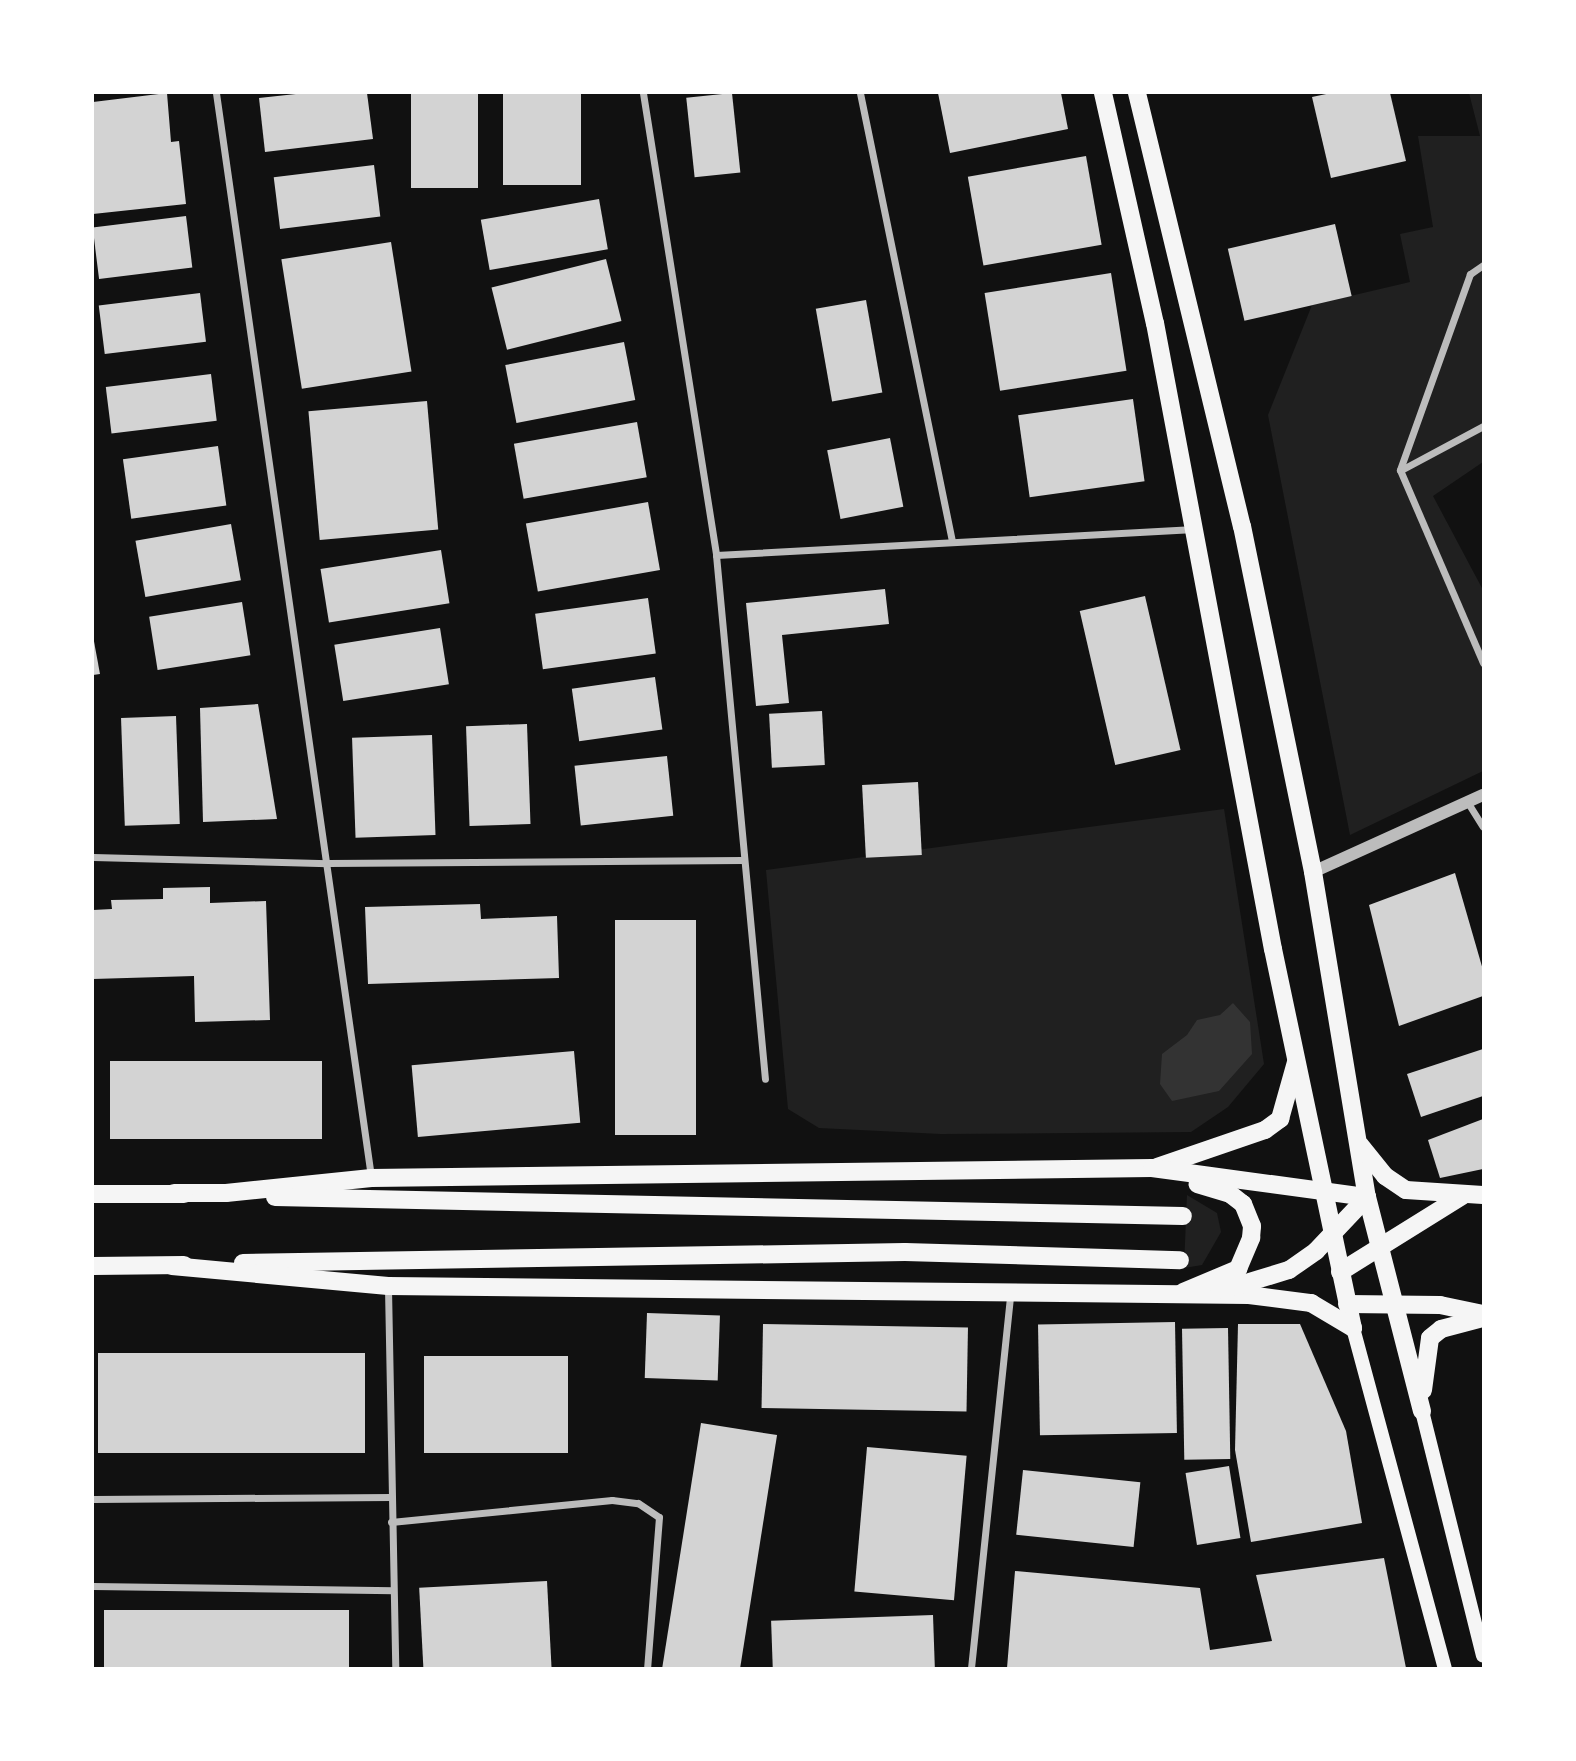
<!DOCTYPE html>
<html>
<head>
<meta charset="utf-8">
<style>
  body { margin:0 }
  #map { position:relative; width:1576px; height:1761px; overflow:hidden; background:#111; font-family:Jost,sans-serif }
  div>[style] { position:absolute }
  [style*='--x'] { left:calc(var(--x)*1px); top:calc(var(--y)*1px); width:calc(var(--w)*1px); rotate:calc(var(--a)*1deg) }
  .green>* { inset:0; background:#202020 }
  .water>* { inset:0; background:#333 }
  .building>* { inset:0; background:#d3d3d3; transform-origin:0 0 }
  .minor>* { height:7px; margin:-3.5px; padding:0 3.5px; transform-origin:3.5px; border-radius:3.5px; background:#bcbcbc }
  .tertiary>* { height:12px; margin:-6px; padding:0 6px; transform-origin:6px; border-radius:6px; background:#bcbcbc }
  .secondary>* { height:14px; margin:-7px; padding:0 7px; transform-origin:7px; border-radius:7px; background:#f5f5f5 }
  .primary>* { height:18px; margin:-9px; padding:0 9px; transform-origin:9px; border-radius:9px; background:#f5f5f5 }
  span { translate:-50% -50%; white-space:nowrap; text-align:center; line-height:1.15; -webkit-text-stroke:7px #fff; paint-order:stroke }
  .frame { position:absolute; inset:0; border:94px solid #fff; pointer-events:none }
</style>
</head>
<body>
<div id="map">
  <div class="green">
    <i style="clip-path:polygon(1469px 93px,1483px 93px,1483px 462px,1433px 496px,1483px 590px,1483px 771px,1350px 835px,1268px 415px,1312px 305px,1410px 282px,1400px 234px,1433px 227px,1418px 136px,1480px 136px)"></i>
    <i style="clip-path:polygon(1224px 809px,1264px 1064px,1228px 1107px,1191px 1132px,941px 1134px,819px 1128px,788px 1109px,766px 870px)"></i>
    <i style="clip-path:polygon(1187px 1195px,1217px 1213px,1221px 1232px,1202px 1265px,1184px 1268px)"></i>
  </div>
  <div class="water">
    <i style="clip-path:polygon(1233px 1003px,1250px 1022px,1252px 1054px,1219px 1091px,1172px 1101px,1160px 1084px,1162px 1054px,1187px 1035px,1197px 1020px,1220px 1015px)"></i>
  </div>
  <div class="building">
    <i style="clip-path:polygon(167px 93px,171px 142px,179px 141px,186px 204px,93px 214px,93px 102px)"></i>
    <i style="clip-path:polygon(305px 93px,367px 93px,373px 139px,265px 152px,259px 98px)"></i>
    <i style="left:411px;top:93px;width:67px;height:95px"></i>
    <i style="left:503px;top:93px;width:78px;height:92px"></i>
    <i style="left:732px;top:93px;width:80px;height:46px;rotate:84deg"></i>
    <i style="clip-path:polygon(938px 93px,1061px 93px,1068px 129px,950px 153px)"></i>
    <i style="clip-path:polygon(1331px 93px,1390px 93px,1406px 161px,1331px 178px,1312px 97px)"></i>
    <i style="left:1086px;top:156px;width:90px;height:120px;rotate:80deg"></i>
    <i style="left:374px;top:165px;width:52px;height:101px;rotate:83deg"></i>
    <i style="left:599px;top:199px;width:51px;height:120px;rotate:80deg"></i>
    <i style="left:186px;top:216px;width:52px;height:94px;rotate:83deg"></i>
    <i style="left:1335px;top:224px;width:74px;height:110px;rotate:77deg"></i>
    <i style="left:391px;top:242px;width:131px;height:111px;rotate:81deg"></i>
    <i style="left:606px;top:259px;width:64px;height:118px;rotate:76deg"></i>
    <i style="left:1111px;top:273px;width:99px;height:128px;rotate:81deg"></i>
    <i style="left:200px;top:293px;width:49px;height:102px;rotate:83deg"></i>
    <i style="left:866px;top:300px;width:94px;height:51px;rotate:80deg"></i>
    <i style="left:624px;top:342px;width:59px;height:121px;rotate:79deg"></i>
    <i style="left:211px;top:374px;width:47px;height:106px;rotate:83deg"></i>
    <i style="left:1133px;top:399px;width:83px;height:116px;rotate:82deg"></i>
    <i style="left:427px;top:401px;width:129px;height:119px;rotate:85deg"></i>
    <i style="left:637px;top:422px;width:56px;height:125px;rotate:80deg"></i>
    <i style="left:890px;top:438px;width:70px;height:64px;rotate:79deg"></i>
    <i style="left:218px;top:446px;width:60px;height:96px;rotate:82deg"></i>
    <i style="left:648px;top:502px;width:69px;height:124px;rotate:80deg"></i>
    <i style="left:231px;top:524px;width:57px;height:97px;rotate:80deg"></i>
    <i style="left:441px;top:550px;width:54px;height:122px;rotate:81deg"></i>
    <i style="clip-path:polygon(885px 589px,889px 624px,782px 635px,789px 703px,756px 706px,746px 603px)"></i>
    <i style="left:1145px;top:596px;width:158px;height:67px;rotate:77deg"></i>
    <i style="left:648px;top:598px;width:56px;height:114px;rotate:82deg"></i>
    <i style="left:242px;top:602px;width:54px;height:94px;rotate:81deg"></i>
    <i style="left:440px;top:628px;width:57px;height:107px;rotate:81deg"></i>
    <i style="clip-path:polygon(93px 636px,100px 674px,93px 675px)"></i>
    <i style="left:655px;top:677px;width:53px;height:84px;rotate:82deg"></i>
    <i style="clip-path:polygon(258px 704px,277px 819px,203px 822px,200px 708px)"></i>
    <i style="left:822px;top:711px;width:54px;height:53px;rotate:87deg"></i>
    <i style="left:176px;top:716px;width:108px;height:55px;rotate:88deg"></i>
    <i style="left:527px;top:724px;width:100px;height:61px;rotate:88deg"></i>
    <i style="left:432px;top:735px;width:100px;height:80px;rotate:88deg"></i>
    <i style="left:667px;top:756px;width:60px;height:93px;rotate:84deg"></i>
    <i style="left:918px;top:782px;width:73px;height:56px;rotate:87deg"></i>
    <i style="clip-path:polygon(1455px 873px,1483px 970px,1483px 996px,1399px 1026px,1369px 905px)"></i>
    <i style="clip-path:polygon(210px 887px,210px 903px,266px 901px,270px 1020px,195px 1022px,194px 976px,93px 979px,93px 910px,112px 909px,111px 900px,163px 899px,163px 888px)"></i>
    <i style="clip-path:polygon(480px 904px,481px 919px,557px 916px,559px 978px,368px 984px,365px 907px)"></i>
    <i style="left:615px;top:920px;width:81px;height:215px"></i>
    <i style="clip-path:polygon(1483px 1049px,1483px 1096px,1421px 1117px,1407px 1074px)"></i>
    <i style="left:574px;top:1051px;width:72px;height:163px;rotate:85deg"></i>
    <i style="left:110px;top:1061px;width:212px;height:78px"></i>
    <i style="clip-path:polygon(1483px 1119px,1483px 1169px,1440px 1178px,1428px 1140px)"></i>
    <i style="left:647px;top:1313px;width:73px;height:65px;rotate:2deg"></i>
    <i style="left:1175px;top:1322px;width:111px;height:137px;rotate:89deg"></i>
    <i style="left:763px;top:1324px;width:205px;height:84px;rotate:1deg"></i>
    <i style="clip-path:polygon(1238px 1324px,1300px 1324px,1346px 1431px,1362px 1523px,1251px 1542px,1235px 1450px)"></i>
    <i style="left:1228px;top:1328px;width:131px;height:46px;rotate:89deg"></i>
    <i style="left:365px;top:1353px;width:100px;height:267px;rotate:90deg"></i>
    <i style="left:424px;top:1356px;width:144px;height:97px"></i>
    <i style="left:701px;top:1423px;width:77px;height:248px;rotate:9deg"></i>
    <i style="left:867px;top:1447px;width:100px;height:145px;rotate:5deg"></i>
    <i style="left:1229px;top:1466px;width:73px;height:44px;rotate:81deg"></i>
    <i style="left:1023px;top:1470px;width:118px;height:65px;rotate:6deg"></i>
    <i style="clip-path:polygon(1384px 1558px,1406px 1668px,1007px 1668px,1015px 1571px,1200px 1588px,1210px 1650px,1272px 1641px,1256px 1575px)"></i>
    <i style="left:547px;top:1581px;width:87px;height:128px;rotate:87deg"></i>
    <i style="left:104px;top:1610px;width:245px;height:58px"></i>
    <i style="left:933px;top:1615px;width:53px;height:162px;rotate:88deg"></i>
  </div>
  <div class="minor">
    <i style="--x:216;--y:93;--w:1094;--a:81.86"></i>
    <i style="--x:643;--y:93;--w:468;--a:81"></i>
    <i style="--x:716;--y:555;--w:526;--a:84.66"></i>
    <i style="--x:860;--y:93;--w:458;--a:78.4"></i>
    <i style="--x:1483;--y:265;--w:16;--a:145"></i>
    <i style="--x:1470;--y:274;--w:208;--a:109.7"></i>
    <i style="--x:1400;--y:470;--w:210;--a:66.7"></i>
    <i style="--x:1401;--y:470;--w:93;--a:-28.2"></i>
    <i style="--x:716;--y:555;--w:479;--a:-3.1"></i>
    <i style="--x:1468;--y:803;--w:28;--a:58"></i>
    <i style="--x:93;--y:857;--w:235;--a:1.5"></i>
    <i style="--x:328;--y:863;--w:414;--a:-0.4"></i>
    <i style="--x:388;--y:1288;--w:380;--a:88.9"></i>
    <i style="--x:93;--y:1499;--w:298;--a:-0.4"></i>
    <i style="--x:391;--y:1522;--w:222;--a:-5.7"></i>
    <i style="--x:612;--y:1500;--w:26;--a:7"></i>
    <i style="--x:638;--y:1503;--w:25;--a:34"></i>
    <i style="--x:659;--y:1517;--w:151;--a:94.5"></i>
    <i style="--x:93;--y:1586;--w:300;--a:0.8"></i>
    <i style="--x:971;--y:1668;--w:375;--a:-84"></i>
  </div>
  <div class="tertiary">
    <i style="--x:1313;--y:872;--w:187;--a:-24.4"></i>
  </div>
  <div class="secondary">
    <i style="--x:1353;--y:1328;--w:352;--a:74.9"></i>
    <i style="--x:1422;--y:1411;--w:252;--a:76"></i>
  </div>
  <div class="primary">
    <i style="--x:1103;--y:93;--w:236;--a:77.3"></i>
    <i style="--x:1155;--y:323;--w:637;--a:79.33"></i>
    <i style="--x:1273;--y:949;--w:387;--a:78.1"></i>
    <i style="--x:1137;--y:93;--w:446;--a:76.4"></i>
    <i style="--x:1242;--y:526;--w:353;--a:78.4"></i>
    <i style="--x:1313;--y:872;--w:329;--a:80.6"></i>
    <i style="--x:1367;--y:1197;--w:221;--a:75.6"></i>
    <i style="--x:1360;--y:1145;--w:40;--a:51"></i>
    <i style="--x:1385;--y:1176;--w:25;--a:34"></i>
    <i style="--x:1406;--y:1190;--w:77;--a:3.7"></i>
    <i style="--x:1157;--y:1167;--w:114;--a:-18.9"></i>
    <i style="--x:1265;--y:1130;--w:19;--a:-36"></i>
    <i style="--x:1280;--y:1119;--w:59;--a:-74.3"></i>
    <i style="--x:174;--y:1193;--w:52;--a:0"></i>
    <i style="--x:226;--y:1193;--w:146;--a:-5.9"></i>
    <i style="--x:371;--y:1178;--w:781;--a:-0.73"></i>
    <i style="--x:1152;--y:1168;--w:217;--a:7.7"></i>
    <i style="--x:93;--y:1194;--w:91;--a:0"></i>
    <i style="--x:275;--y:1197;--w:908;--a:1.2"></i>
    <i style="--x:243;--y:1263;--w:662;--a:-0.95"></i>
    <i style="--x:905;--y:1252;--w:275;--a:1.7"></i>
    <i style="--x:93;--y:1266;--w:91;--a:-0.6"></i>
    <i style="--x:172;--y:1266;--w:217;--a:5.3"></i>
    <i style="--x:388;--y:1286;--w:861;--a:0.6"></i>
    <i style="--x:1249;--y:1295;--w:63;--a:7.4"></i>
    <i style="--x:1311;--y:1303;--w:49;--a:30.8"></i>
    <i style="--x:1340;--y:1272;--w:144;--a:-31.9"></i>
    <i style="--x:1223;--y:1290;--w:69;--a:-16.9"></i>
    <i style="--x:1289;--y:1270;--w:33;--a:-35"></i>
    <i style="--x:1316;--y:1251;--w:74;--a:-46.6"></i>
    <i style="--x:1183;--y:1292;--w:60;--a:-22.7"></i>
    <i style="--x:1238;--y:1269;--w:34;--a:-67"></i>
    <i style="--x:1251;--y:1238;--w:12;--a:-85"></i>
    <i style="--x:1252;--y:1226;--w:24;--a:-112"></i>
    <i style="--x:1243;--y:1204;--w:16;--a:-142"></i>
    <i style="--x:1230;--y:1194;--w:34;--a:-163"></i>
    <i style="--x:1347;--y:1304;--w:93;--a:0.6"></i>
    <i style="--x:1440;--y:1305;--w:44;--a:11.8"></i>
    <i style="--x:1423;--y:1390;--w:52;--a:-82.3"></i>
    <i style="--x:1430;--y:1338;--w:14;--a:-39"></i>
    <i style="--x:1441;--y:1329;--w:43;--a:-14.7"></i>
  </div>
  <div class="frame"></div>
</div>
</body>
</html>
